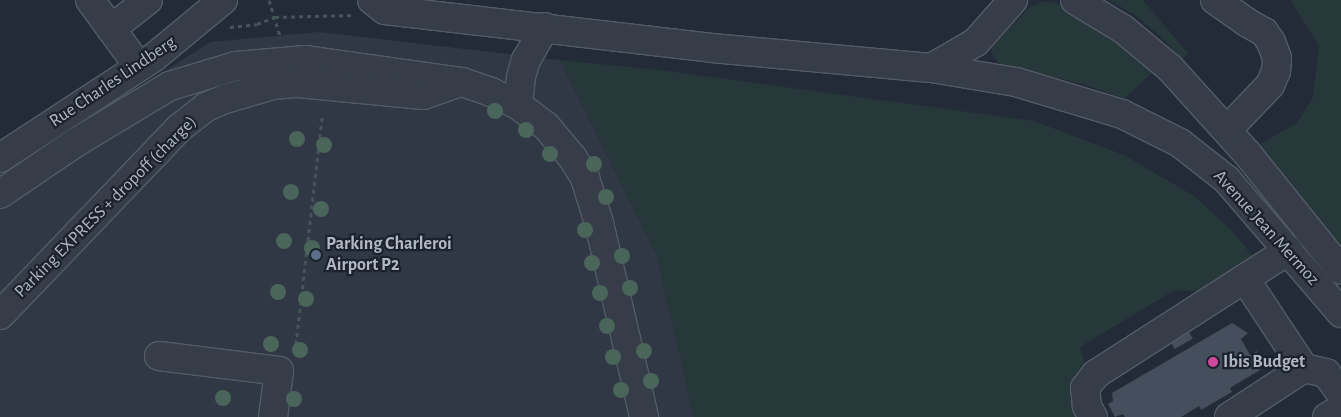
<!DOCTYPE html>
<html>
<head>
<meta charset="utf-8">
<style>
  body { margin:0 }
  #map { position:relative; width:1341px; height:417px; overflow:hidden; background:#232b38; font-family:"Alegreya Sans",sans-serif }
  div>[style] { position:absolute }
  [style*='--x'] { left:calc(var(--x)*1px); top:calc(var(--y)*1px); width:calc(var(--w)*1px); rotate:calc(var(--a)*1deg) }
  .airport>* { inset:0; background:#313845 }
  .green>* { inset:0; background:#26383a }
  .building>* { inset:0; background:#444e5c; transform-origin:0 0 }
  .path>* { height:3px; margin-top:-1.5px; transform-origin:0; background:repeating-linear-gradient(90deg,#445558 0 4px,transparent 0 8px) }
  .roads { filter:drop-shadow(1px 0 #545b66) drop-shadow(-1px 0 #545b66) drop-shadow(0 1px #545b66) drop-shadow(0 -1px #545b66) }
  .minor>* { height:28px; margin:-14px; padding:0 14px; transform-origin:14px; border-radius:14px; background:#363d48 }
  .trees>* { width:16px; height:16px; margin:-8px; border-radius:50%; background:#4a655a }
  .dots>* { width:14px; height:14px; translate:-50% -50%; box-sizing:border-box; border:2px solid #1c222d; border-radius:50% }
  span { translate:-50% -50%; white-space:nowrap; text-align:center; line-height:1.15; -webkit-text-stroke:4.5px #1c222d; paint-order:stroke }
  .street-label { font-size:18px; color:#b1b8c4 }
  .poi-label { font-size:18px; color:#b1b8c4; font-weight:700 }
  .left { translate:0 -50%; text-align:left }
</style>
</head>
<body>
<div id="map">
  <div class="airport">
    <i style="clip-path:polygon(319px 32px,560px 60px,657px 256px,694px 417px,0 417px,0 173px,211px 42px)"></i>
  </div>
  <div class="green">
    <i style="clip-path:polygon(1109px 0,1143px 0,1188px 53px,1182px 59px,1159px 35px,1135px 15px)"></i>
    <i style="clip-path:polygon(1290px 0,1341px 0,1341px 266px,1246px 152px,1297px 123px,1313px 97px,1319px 45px)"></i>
    <i style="clip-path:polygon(1042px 2px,1053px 2px,1075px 10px,1156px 69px,1124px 99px,1084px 84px,1000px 65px,991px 52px,993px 45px,1030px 7px)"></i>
    <i style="clip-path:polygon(560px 60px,660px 70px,1034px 121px,1124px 155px,1194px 196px,1232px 231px,1255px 259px,1204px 292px,1175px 290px,1080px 347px,1085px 364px,1073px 386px,1070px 397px,1080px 415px,1076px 417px,694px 417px,657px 256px)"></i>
  </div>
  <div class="building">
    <i style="clip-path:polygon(1232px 323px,1248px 333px,1241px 339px,1250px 355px,1257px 351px,1260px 370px,1230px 388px,1232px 392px,1201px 410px,1199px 406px,1181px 417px,1125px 417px,1123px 414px,1115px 417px,1108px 404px,1113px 401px,1112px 393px)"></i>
    <i style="left:1188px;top:330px;width:10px;height:21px;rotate:61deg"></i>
  </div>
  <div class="path">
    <i style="--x:269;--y:0;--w:38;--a:73"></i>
    <i style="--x:230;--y:27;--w:27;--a:-6"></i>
    <i style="--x:257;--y:24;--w:19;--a:-21"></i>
    <i style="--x:275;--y:17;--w:79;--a:-1.5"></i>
    <i style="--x:295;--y:352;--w:237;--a:-83.4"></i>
  </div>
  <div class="roads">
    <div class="minor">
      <i style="--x:90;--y:0;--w:83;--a:53.8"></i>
      <i style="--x:372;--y:0;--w:16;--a:38"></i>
      <i style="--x:385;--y:10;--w:329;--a:6.6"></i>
      <i style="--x:712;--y:48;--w:220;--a:5.2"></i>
      <i style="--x:931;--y:68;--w:86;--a:9.4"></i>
      <i style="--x:1016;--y:82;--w:111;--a:16.8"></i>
      <i style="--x:1122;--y:114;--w:65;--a:26.6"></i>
      <i style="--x:1180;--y:143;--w:60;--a:38.2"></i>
      <i style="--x:1227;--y:180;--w:175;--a:49.4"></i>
      <i style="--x:1075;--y:0;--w:56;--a:31.1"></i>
      <i style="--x:1123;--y:29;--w:61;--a:39.7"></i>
      <i style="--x:1170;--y:68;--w:113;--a:47.9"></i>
      <i style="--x:1246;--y:152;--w:151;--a:51.2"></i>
      <i style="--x:1215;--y:0;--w:38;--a:35"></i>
      <i style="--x:1246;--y:22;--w:21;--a:29"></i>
      <i style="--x:1264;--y:32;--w:12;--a:55"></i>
      <i style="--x:1271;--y:42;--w:17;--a:69"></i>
      <i style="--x:1277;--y:58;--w:13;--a:94"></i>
      <i style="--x:1276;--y:71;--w:15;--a:113"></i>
      <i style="--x:1270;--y:85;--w:62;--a:133.7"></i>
      <i style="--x:111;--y:29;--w:47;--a:-38.1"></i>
      <i style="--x:931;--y:68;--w:52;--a:-30"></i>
      <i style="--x:976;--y:42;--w:56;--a:-48.6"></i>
      <i style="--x:518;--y:105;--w:28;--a:-84"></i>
      <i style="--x:521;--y:77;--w:18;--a:-74"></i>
      <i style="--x:526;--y:60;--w:38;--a:-60"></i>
      <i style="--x:0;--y:158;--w:183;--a:-33.2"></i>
      <i style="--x:153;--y:58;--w:91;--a:-39.6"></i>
      <i style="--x:0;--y:194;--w:91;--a:-34.2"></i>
      <i style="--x:75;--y:143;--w:111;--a:-31"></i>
      <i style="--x:170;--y:86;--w:69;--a:-16.9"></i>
      <i style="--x:236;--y:66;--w:70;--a:-4.9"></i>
      <i style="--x:306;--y:60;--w:158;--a:8"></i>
      <i style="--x:462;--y:82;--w:31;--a:19"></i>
      <i style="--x:491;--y:92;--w:30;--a:26"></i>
      <i style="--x:518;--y:105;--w:35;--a:37"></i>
      <i style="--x:546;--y:126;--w:40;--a:50"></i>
      <i style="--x:572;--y:157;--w:25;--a:58"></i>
      <i style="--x:585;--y:178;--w:47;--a:72.7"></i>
      <i style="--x:599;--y:223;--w:199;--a:76.9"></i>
      <i style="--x:1245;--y:279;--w:107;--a:56.5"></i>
      <i style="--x:1304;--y:368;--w:23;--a:13"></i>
      <i style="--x:1326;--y:373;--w:26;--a:54"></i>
      <i style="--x:0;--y:315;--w:230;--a:-46.2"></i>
      <i style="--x:159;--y:149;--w:28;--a:-46"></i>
      <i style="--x:178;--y:129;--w:36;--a:-38"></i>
      <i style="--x:206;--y:107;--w:21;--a:-23"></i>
      <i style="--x:225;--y:99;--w:50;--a:-16.3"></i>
      <i style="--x:273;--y:85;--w:25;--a:-5"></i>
      <i style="--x:298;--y:83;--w:126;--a:5.5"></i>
      <i style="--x:423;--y:95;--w:36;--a:-19"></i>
      <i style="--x:159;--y:356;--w:121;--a:7.1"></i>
      <i style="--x:279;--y:371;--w:46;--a:97.4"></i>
      <i style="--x:1093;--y:417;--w:13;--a:-119"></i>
      <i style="--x:1087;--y:406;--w:18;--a:-96"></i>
      <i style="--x:1085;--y:388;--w:18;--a:-52"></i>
      <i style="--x:1096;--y:374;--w:229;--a:-32.7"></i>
      <i style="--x:1229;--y:417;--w:90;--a:-33.2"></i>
      <i style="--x:1327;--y:417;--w:16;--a:-30"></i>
    </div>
  </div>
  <div class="trees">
    <i style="left:495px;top:111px"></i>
    <i style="left:526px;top:130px"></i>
    <i style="left:297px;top:139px"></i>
    <i style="left:324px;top:145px"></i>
    <i style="left:550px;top:154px"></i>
    <i style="left:594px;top:164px"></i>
    <i style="left:291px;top:192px"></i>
    <i style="left:606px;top:197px"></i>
    <i style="left:321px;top:209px"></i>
    <i style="left:585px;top:230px"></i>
    <i style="left:284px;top:241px"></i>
    <i style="left:312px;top:248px"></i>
    <i style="left:622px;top:256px"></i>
    <i style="left:592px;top:263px"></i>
    <i style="left:630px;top:288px"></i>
    <i style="left:278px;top:292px"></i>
    <i style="left:600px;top:293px"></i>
    <i style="left:306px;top:299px"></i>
    <i style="left:607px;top:326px"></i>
    <i style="left:271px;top:344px"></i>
    <i style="left:300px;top:350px"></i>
    <i style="left:644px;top:351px"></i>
    <i style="left:613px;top:357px"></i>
    <i style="left:651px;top:381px"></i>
    <i style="left:621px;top:390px"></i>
    <i style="left:223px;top:398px"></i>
    <i style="left:294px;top:399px"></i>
  </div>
  <div class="dots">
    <i style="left:316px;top:255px;background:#5c6f8a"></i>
    <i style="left:1213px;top:362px;background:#d1479c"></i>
  </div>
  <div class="street-label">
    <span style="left:113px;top:82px;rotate:-34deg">Rue Charles Lindberg</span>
    <span style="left:106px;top:207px;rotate:-45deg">Parking EXPRESS + dropoff (charge)</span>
    <span style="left:1266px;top:228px;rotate:48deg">Avenue Jean Mermoz</span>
  </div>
  <div class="poi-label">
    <span class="left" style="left:326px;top:255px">Parking Charleroi<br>Airport P2</span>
    <span class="left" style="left:1223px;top:362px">Ibis Budget</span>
  </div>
</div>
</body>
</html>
